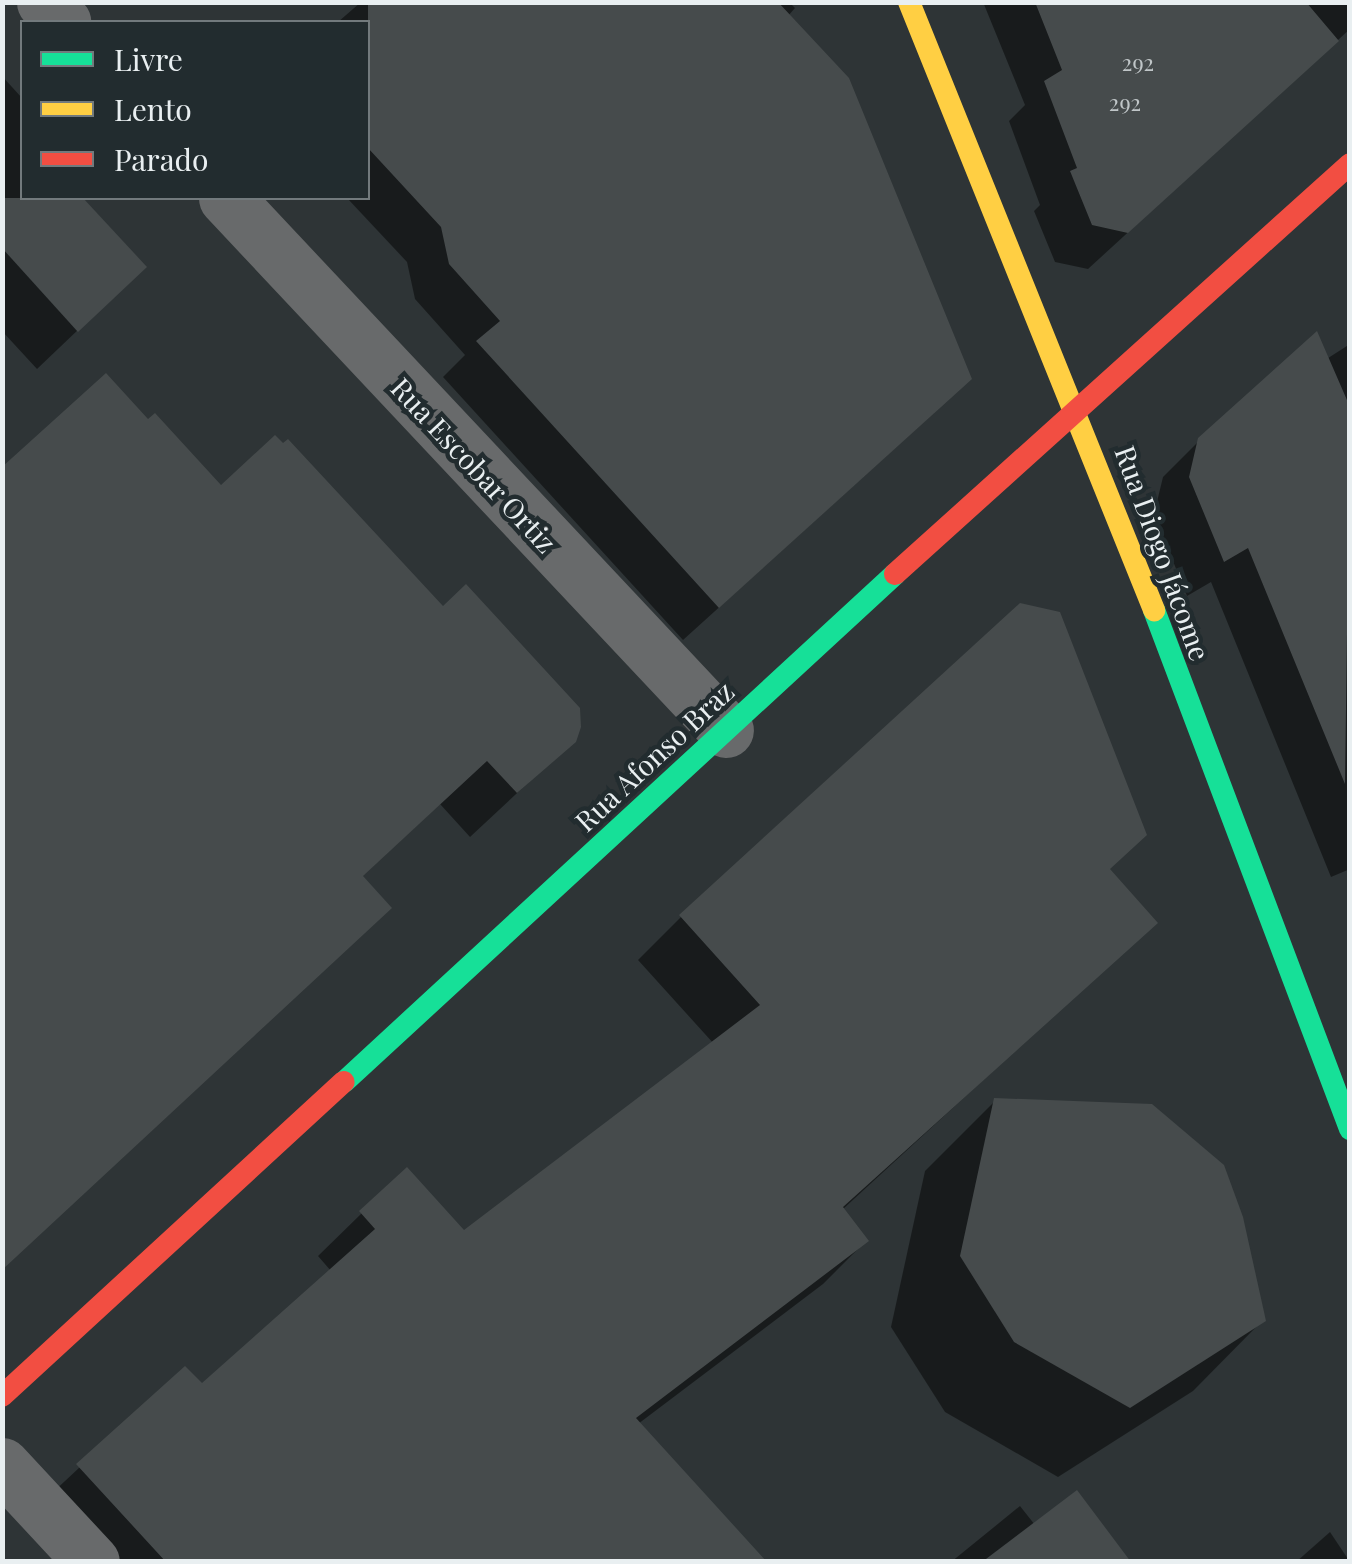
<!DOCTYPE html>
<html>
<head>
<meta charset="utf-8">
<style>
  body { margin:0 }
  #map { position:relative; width:1352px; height:1564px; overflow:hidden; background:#2e3436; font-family:"Playfair Display",serif }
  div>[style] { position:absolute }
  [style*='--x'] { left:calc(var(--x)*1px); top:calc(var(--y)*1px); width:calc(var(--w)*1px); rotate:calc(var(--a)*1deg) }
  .shadow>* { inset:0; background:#0007 }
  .building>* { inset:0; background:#464b4c }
  .street>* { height:55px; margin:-27.5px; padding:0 27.5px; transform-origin:27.5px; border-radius:27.5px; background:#686a6b }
  .fast>* { height:22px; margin:-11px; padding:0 11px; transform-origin:11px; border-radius:11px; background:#16e098 }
  .slow>* { height:22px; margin:-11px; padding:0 11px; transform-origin:11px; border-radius:11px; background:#ffcf43 }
  .jam>* { height:22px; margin:-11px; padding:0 11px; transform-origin:11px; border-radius:11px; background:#f24e42 }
  span { translate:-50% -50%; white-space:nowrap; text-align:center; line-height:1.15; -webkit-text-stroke:9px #222c2f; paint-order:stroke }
  .number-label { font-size:22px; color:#c0c6c8 }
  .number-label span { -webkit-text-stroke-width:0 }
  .street-label { font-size:28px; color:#e9eff1 }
  .frame { position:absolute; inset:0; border:5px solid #e9eff1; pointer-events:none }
  .legend { position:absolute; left:20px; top:20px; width:350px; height:180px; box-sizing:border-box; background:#222c2f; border:2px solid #727a7d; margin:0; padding:12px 18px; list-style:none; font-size:30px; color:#e9eff1 }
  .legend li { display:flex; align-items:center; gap:20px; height:50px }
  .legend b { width:50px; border:2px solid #727a7d }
</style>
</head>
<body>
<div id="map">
  <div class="shadow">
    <i style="clip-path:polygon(361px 2px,789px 2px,795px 8px,788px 16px,934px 413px,683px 640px,443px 377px,465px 355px,415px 299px,407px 262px,347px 198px,368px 198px,368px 22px,338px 22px)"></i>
    <i style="clip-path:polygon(983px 2px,1350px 2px,1350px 29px,1088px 269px,1055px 262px,1034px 211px,1040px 205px,1009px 121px,1025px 105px)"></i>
    <i style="clip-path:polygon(2px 76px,22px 98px,22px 198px,79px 198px,144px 267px,37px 369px,2px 331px)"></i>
    <i style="clip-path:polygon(1350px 344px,1350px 869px,1331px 877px,1211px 582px,1187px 596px,1154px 514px,1163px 477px,1200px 440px)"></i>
    <i style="clip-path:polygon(148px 423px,221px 489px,443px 609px,573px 741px,470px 837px,440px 804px,361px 877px)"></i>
    <i style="clip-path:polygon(1108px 871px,1154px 923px,842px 1210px,866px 1241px,823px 1284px,638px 1424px,763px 1562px,83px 1562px,35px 1509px,185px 1369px,202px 1387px,331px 1271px,318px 1256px,406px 1170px,464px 1233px,714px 1044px,638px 960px,681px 917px)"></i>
    <i style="clip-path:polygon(995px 1101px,1263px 1320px,1193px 1391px,1058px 1477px,945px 1412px,891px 1327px,925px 1171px)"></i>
    <i style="clip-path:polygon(1020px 1506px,1035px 1525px,1128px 1562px,951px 1562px)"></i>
    <i style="clip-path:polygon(1330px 1532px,1350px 1562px,1296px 1562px)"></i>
  </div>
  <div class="building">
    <i style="clip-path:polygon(368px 2px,778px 2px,849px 78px,972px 379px,719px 608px,476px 341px,500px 321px,449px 264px,441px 227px,368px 148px)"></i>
    <i style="clip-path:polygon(1035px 2px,1306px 2px,1339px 41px,1128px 233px,1092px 225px,1070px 171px,1077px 168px,1044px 81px,1062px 70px)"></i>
    <i style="clip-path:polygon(2px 198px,83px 198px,147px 267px,78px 332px,2px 248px)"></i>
    <i style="clip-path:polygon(1317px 331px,1350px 407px,1345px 784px,1248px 548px,1224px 562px,1189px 477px,1198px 438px)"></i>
    <i style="clip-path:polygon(106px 373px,148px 419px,155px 413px,221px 485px,275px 435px,283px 443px,288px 439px,443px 606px,466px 584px,580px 708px,581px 727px,576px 742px,517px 793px,487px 761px,363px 876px,392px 908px,2px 1270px,2px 467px)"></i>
    <i style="clip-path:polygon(1020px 603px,1060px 612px,1147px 835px,1110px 869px,1158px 923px,843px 1207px,869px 1241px,636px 1418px,767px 1562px,166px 1562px,76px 1464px,185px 1366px,202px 1383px,375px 1229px,359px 1211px,407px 1167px,464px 1230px,760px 1005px,679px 915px)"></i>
    <i style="clip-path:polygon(994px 1098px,1152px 1104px,1224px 1165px,1243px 1217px,1266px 1321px,1130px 1408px,1014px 1342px,960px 1256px)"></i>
    <i style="clip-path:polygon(1077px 1490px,1131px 1562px,982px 1562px)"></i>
  </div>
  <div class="street">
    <i style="--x:44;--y:2;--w:28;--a:46"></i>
    <i style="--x:226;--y:198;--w:730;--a:46.78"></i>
    <i style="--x:2;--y:1465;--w:132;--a:47.1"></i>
  </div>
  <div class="fast">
    <i style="--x:1154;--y:610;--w:555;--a:69.31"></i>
    <i style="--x:344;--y:1082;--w:749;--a:-42.67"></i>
  </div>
  <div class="slow">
    <i style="--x:909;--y:2;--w:656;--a:68.05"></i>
  </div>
  <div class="jam">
    <i style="--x:895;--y:574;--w:612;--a:-42.02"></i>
    <i style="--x:2;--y:1396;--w:464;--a:-42.6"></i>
  </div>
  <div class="number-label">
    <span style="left:1138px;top:63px">292</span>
    <span style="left:1125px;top:103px">292</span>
  </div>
  <div class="street-label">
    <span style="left:474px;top:465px;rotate:47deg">Rua Escobar Ortiz</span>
    <span style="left:1163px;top:553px;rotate:70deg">Rua Diogo Jácome</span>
    <span style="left:654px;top:756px;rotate:-43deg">Rua Afonso Braz</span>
  </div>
  <div class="frame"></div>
  <ul class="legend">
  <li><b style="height:12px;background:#16e098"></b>Livre</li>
  <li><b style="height:12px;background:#ffcf43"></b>Lento</li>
  <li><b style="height:12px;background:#f24e42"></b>Parado</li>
  </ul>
</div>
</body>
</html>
